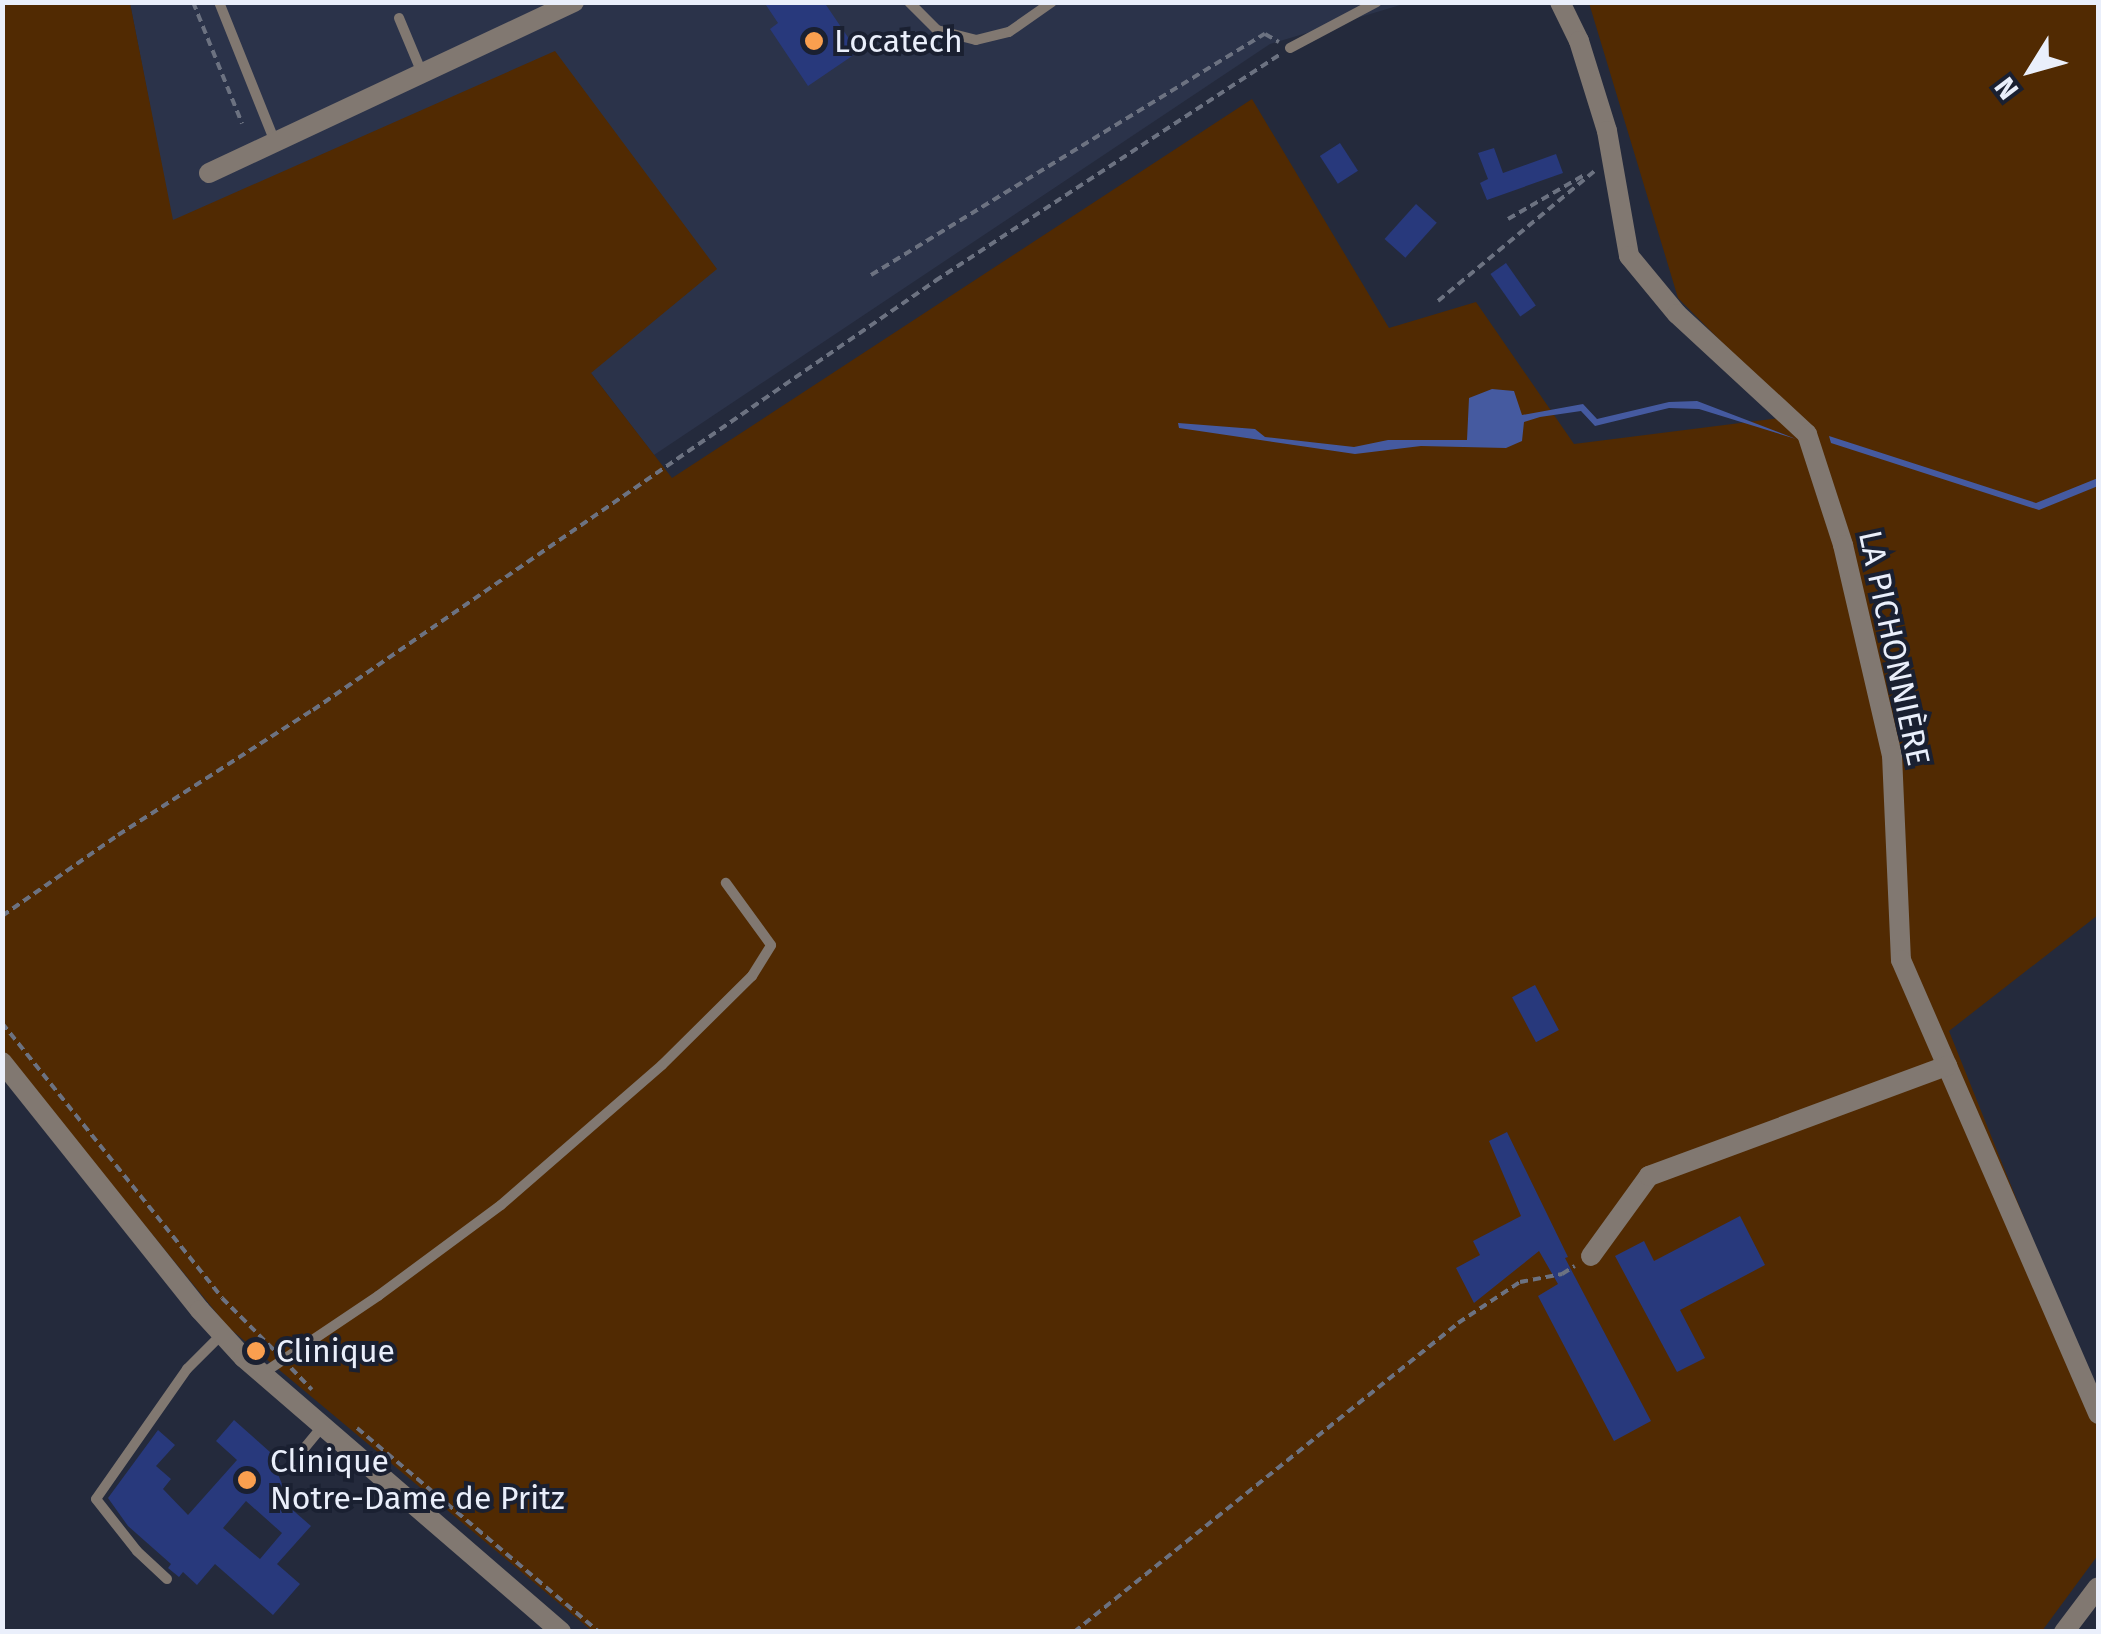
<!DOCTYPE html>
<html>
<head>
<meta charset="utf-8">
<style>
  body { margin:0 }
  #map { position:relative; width:2101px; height:1634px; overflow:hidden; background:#242a3c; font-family:"Fira Sans",sans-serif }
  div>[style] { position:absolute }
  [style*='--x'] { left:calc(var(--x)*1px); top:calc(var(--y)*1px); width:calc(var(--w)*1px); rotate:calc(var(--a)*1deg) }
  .built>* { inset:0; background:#2b334a }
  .green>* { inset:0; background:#512a02 }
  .water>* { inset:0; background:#455aa0 }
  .building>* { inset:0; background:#28397c; transform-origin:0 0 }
  .path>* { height:4px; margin-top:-2px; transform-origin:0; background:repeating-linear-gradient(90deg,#6c7281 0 8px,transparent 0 13px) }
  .service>* { height:10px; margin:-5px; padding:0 5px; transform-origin:5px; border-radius:5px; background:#817871 }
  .minor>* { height:20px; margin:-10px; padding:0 10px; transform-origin:10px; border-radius:10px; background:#817871 }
  .tertiary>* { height:20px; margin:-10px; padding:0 10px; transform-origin:10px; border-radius:10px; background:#817871 }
  .dots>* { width:28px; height:28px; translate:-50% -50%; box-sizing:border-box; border:5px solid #1a2031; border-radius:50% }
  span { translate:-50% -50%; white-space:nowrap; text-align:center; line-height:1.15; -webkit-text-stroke:8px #1a2031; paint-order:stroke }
  .poi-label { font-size:32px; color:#eaeffb }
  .left { translate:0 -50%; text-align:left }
  .street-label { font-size:32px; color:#eaeffb }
  .frame { position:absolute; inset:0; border:5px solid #eaeffb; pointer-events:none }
  .north { position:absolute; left:1981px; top:20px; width:100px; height:100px; -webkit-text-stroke:8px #1a2031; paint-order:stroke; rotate:233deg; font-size:28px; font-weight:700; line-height:40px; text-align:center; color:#eaeffb }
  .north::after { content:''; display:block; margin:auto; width:35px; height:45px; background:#eaeffb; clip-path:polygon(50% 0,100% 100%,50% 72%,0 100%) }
</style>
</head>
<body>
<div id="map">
  <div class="built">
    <i style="clip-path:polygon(130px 3px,1407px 3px,1270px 44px,654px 455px,591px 373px,172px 220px)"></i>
  </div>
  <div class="green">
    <i style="clip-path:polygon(2px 3px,130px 3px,173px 220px,555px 51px,717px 269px,591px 373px,672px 478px,1252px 99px,1389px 328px,1476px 302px,1574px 444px,1795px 416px,1678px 298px,1589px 3px,2098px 3px,2098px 915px,1949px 1031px,2098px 1402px,2098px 1555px,2042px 1631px,592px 1631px,228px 1327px,3px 1052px)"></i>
  </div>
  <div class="water">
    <i style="clip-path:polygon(1492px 389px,1514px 391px,1522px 415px,1583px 404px,1597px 419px,1669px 402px,1697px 401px,1796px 439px,1699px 409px,1669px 408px,1595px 426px,1581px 411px,1540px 417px,1524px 422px,1522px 441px,1506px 448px,1421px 446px,1355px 454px,1179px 428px,1178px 423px,1255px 429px,1265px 437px,1354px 447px,1388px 440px,1467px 440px,1469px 398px)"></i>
    <i style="clip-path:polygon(1829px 436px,2036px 503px,2098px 478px,2098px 486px,2039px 510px,1831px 443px)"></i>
  </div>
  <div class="building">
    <i style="clip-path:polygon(764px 2px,824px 2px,858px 52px,808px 86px,770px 29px,778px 23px)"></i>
    <i style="left:1340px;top:143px;width:33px;height:24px;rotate:57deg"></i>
    <i style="clip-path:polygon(1494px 148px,1503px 173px,1556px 154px,1563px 173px,1487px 200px,1480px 183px,1488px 179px,1478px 153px)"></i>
    <i style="left:1416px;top:204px;width:28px;height:47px;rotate:42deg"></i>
    <i style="left:1506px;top:263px;width:52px;height:19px;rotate:55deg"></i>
    <i style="left:1535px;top:985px;width:51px;height:26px;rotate:62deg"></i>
    <i style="clip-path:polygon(1507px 1132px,1568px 1257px,1565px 1258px,1651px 1421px,1614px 1441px,1538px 1296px,1558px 1284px,1539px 1251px,1474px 1303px,1456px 1268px,1480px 1255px,1473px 1241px,1521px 1216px,1489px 1141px)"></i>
    <i style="clip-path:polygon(1740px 1216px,1765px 1265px,1680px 1310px,1705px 1358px,1677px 1372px,1615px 1256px,1644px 1241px,1654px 1261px)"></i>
    <i style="clip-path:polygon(evenodd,234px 1420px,280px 1461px,275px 1467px,282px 1484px,280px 1499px,311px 1526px,277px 1564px,300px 1584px,273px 1615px,215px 1564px,197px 1585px,183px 1572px,179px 1577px,168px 1568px,171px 1564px,128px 1526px,108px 1498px,158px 1430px,175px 1445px,156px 1466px,171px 1479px,163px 1489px,188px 1515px,237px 1460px,216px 1441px,234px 1420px,246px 1501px,282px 1533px,260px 1559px,223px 1528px,246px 1501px)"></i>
  </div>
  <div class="path">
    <i style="--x:193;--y:2;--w:131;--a:68"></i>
    <i style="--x:1508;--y:219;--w:90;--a:-30"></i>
    <i style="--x:871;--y:275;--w:462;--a:-31.5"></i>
    <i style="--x:1265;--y:34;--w:16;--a:30"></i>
    <i style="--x:1438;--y:301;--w:205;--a:-39.7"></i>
    <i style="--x:2;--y:916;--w:141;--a:-34.9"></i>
    <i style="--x:118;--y:835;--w:232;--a:-32.7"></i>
    <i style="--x:313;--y:710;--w:756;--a:-34.59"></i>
    <i style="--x:935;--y:281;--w:412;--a:-33.3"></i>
    <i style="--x:2;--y:1023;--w:352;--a:51.3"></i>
    <i style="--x:222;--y:1298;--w:74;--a:45"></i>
    <i style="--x:291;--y:1368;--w:30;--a:46"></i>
    <i style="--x:357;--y:1428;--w:317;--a:40.1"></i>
    <i style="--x:1074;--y:1632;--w:493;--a:-38.8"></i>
    <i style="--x:1458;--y:1323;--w:74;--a:-33.5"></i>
    <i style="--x:1520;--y:1282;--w:43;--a:-10.8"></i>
    <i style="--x:1562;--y:1274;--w:15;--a:-32"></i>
  </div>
  <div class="service">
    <i style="--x:219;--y:2;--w:151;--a:68.2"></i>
    <i style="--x:909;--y:2;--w:40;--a:45"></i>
    <i style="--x:937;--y:30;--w:40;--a:14.4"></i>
    <i style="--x:976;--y:40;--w:34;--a:-14"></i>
    <i style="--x:1009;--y:32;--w:52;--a:-34.9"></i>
    <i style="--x:399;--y:18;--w:60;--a:67.3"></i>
    <i style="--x:1290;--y:48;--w:98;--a:-27.9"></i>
    <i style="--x:262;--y:1374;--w:140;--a:-33.9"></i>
    <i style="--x:378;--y:1296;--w:153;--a:-36.5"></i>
    <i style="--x:501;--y:1205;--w:213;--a:-41"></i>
    <i style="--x:662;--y:1065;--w:127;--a:-44.7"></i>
    <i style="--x:752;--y:976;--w:36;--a:-58"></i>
    <i style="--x:771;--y:945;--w:77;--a:-126"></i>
    <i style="--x:293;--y:1462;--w:44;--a:-50.5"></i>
    <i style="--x:167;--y:1579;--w:41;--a:-137"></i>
    <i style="--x:137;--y:1551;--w:66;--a:-128.3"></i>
    <i style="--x:96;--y:1499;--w:159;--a:-55"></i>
    <i style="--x:187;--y:1369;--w:49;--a:-45"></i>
  </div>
  <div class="minor">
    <i style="--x:1560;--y:2;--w:43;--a:64"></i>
    <i style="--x:1579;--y:41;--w:94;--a:72.7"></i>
    <i style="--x:1607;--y:131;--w:127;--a:80"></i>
    <i style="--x:1629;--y:256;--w:75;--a:50.4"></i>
    <i style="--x:1677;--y:314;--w:177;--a:42.7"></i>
    <i style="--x:1807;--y:434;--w:117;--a:72"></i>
    <i style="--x:1843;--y:545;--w:216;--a:76.9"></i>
    <i style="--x:1892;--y:755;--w:205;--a:87.5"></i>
    <i style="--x:1901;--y:960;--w:495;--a:66.5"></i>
    <i style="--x:209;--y:173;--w:403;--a:-25.1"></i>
    <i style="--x:1591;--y:1256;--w:99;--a:-54.1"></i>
    <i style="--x:1649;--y:1176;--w:318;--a:-20.3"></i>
    <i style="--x:2064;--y:1632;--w:56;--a:-52.9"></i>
  </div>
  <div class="tertiary">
    <i style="--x:2;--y:1062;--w:317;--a:51.4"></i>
    <i style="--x:200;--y:1310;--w:65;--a:47.5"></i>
    <i style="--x:244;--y:1358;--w:419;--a:40.8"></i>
  </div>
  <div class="dots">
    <i style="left:814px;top:41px;background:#fa9f4f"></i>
    <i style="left:256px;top:1351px;background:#fa9f4f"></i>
    <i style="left:247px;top:1480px;background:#fa9f4f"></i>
  </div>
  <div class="poi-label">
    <span class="left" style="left:834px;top:41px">Locatech</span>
    <span class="left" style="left:276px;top:1351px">Clinique</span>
    <span class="left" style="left:270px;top:1480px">Clinique<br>Notre-Dame de Pritz</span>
  </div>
  <div class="street-label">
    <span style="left:1894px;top:648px;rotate:78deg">LA PICHONNIÈRE</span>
  </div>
  <div class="frame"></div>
  <div class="north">N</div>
</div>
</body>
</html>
